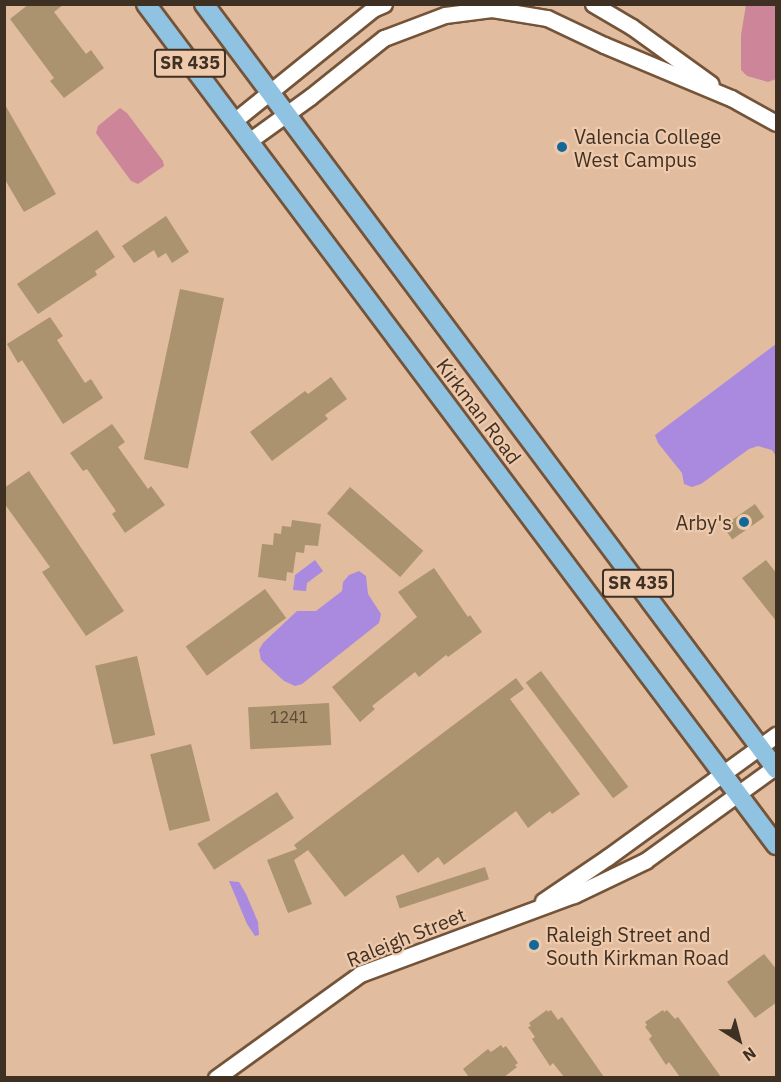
<!DOCTYPE html>
<html>
<head>
<meta charset="utf-8">
<style>
  body { margin:0 }
  #map { position:relative; width:781px; height:1082px; overflow:hidden; background:#e1bc9f; font-family:"IBM Plex Sans",sans-serif }
  div>[style] { position:absolute }
  [style*='--x'] { left:calc(var(--x)*1px); top:calc(var(--y)*1px); width:calc(var(--w)*1px); rotate:calc(var(--a)*1deg) }
  .green>* { inset:0; background:#cd859a }
  .water>* { inset:0; background:#a98ade }
  .building>* { inset:0; background:#aa936e; transform-origin:0 0 }
  .roads { filter:drop-shadow(2px 0 #745439) drop-shadow(-2px 0 #745439) drop-shadow(0 2px #745439) drop-shadow(0 -2px #745439) }
  .minor>* { height:15px; margin:-7.5px; padding:0 7.5px; transform-origin:7.5px; border-radius:7.5px; background:#fff }
  .major>* { height:18px; margin:-9px; padding:0 9px; transform-origin:9px; border-radius:9px; background:#90c2e2 }
  .dots>* { width:16px; height:16px; translate:-50% -50%; box-sizing:border-box; border:3px solid #eec9ab; border-radius:50% }
  span { translate:-50% -50%; white-space:nowrap; text-align:center; line-height:1.15; -webkit-text-stroke:4.5px #eec9ab; paint-order:stroke }
  .number-label { font-size:16px; color:#5a4936 }
  .number-label span { -webkit-text-stroke-width:0 }
  .shield-label span { padding:2px 4px; background:#eec9ab; border:2px solid; border-radius:4px; -webkit-text-stroke-width:0 }
  .shield-label { font-size:18px; color:#3f3024; font-weight:700 }
  .poi-label { font-size:20px; color:#3f3024 }
  .left { translate:0 -50%; text-align:left }
  .right { translate:-100% -50%; text-align:right }
  .street-label { font-size:20px; color:#3f3024 }
  .frame { position:absolute; inset:0; border:6px solid #3f3024; pointer-events:none }
  .north { position:absolute; left:709px; top:1010px; width:60px; height:60px; -webkit-text-stroke:4px #eec9ab; paint-order:stroke; rotate:144deg; font-size:16px; font-weight:700; line-height:24px; text-align:center; color:#3f3024 }
  .north::after { content:''; display:block; margin:auto; width:21px; height:27px; background:#3f3024; clip-path:polygon(50% 0,100% 100%,50% 72%,0 100%) }
</style>
</head>
<body>
<div id="map">
  <div class="green">
    <i style="clip-path:polygon(746px 5px,776px 5px,776px 79px,768px 82px,747px 76px,741px 70px,741px 35px)"></i>
    <i style="clip-path:polygon(120px 108px,127px 113px,163px 161px,164px 166px,138px 184px,131px 181px,96px 133px,98px 126px)"></i>
  </div>
  <div class="water">
    <i style="clip-path:polygon(776px 344px,776px 456px,772px 450px,758px 446px,749px 449px,701px 484px,692px 487px,684px 484px,682px 473px,658px 443px,655px 435px)"></i>
    <i style="clip-path:polygon(315px 560px,323px 571px,307px 583px,306px 591px,293px 590px,295px 575px)"></i>
    <i style="clip-path:polygon(359px 571px,366px 576px,368px 594px,381px 614px,379px 623px,302px 684px,295px 686px,284px 681px,261px 660px,259px 650px,263px 643px,297px 611px,316px 611px,342px 591px,343px 582px,349px 575px)"></i>
    <i style="clip-path:polygon(229px 881px,239px 882px,246px 894px,258px 922px,259px 935px,255px 936px,247px 924px)"></i>
  </div>
  <div class="building">
    <i style="clip-path:polygon(29px 4px,64px 4px,54px 12px,86px 54px,91px 50px,104px 68px,64px 98px,50px 81px,54px 78px,10px 19px)"></i>
    <i style="clip-path:polygon(4px 103px,56px 194px,24px 212px,4px 178px)"></i>
    <i style="clip-path:polygon(166px 216px,189px 252px,172px 263px,166px 253px,158px 258px,154px 250px,134px 263px,122px 246px)"></i>
    <i style="clip-path:polygon(97px 230px,115px 257px,95px 271px,97px 275px,38px 314px,17px 284px)"></i>
    <i style="left:180px;top:289px;width:45px;height:174px;rotate:12deg"></i>
    <i style="clip-path:polygon(50px 317px,63px 336px,57px 340px,85px 383px,91px 379px,103px 398px,63px 424px,22px 360px,18px 363px,7px 344px)"></i>
    <i style="clip-path:polygon(331px 377px,347px 399px,325px 415px,328px 419px,272px 461px,250px 432px,305px 391px,308px 394px)"></i>
    <i style="clip-path:polygon(112px 424px,125px 442px,118px 447px,148px 489px,151px 486px,165px 505px,125px 533px,112px 514px,116px 511px,87px 469px,83px 471px,70px 453px)"></i>
    <i style="clip-path:polygon(29px 471px,124px 611px,86px 636px,42px 572px,50px 567px,4px 503px,4px 488px)"></i>
    <i style="left:350px;top:487px;width:97px;height:35px;rotate:41deg"></i>
    <i style="left:755px;top:504px;width:16px;height:39px;rotate:55deg"></i>
    <i style="clip-path:polygon(292px 520px,321px 524px,318px 546px,305px 545px,304px 553px,296px 552px,293px 573px,287px 572px,286px 581px,258px 577px,262px 544px,273px 545px,274px 533px,281px 534px,282px 526px,291px 527px)"></i>
    <i style="clip-path:polygon(766px 560px,777px 574px,777px 622px,742px 578px)"></i>
    <i style="clip-path:polygon(434px 568px,468px 617px,470px 615px,482px 632px,448px 657px,446px 655px,419px 677px,415px 672px,372px 706px,375px 709px,360px 722px,332px 687px,417px 617px,398px 592px)"></i>
    <i style="left:265px;top:589px;width:36px;height:98px;rotate:54deg"></i>
    <i style="left:137px;top:656px;width:81px;height:43px;rotate:77deg"></i>
    <i style="left:541px;top:671px;width:145px;height:19px;rotate:53deg"></i>
    <i style="clip-path:polygon(516px 678px,524px 689px,510px 699px,580px 794px,552px 814px,550px 811px,528px 828px,516px 811px,444px 865px,438px 857px,418px 873px,403px 854px,345px 897px,308px 850px,294px 860px,312px 904px,288px 913px,267px 860px,297px 849px,294px 845px)"></i>
    <i style="left:329px;top:703px;width:42px;height:81px;rotate:87deg"></i>
    <i style="left:191px;top:744px;width:79px;height:42px;rotate:76deg"></i>
    <i style="left:277px;top:792px;width:31px;height:95px;rotate:57deg"></i>
    <i style="left:485px;top:867px;width:13px;height:94px;rotate:72deg"></i>
    <i style="clip-path:polygon(764px 954px,777px 970px,777px 1002px,755px 1018px,727px 982px)"></i>
    <i style="clip-path:polygon(547px 1010px,548px 1012px,551px 1010px,558px 1020px,562px 1017px,604px 1077px,564px 1077px,553px 1063px,550px 1066px,532px 1039px,535px 1037px,528px 1027px,531px 1026px,529px 1023px)"></i>
    <i style="clip-path:polygon(663px 1010px,664px 1012px,667px 1010px,675px 1019px,678px 1017px,721px 1077px,680px 1077px,669px 1062px,666px 1065px,649px 1039px,652px 1036px,645px 1027px,647px 1025px,645px 1022px)"></i>
    <i style="clip-path:polygon(501px 1045px,503px 1048px,506px 1046px,518px 1063px,515px 1065px,517px 1067px,504px 1077px,469px 1077px,463px 1069px,488px 1049px,491px 1052px)"></i>
  </div>
  <div class="roads">
    <div class="minor">
      <i style="--x:593;--y:4;--w:45;--a:30.5"></i>
      <i style="--x:632;--y:27;--w:97;--a:35.8"></i>
      <i style="--x:234;--y:121;--w:179;--a:-38.9"></i>
      <i style="--x:373;--y:9;--w:12;--a:-24"></i>
      <i style="--x:249;--y:141;--w:75;--a:-35.8"></i>
      <i style="--x:310;--y:97;--w:95;--a:-38.6"></i>
      <i style="--x:384;--y:38;--w:65;--a:-20.7"></i>
      <i style="--x:445;--y:15;--w:47;--a:-7.3"></i>
      <i style="--x:492;--y:9;--w:56;--a:9.3"></i>
      <i style="--x:547;--y:18;--w:63;--a:25.3"></i>
      <i style="--x:604;--y:45;--w:138;--a:22.7"></i>
      <i style="--x:731;--y:98;--w:51;--a:29.1"></i>
      <i style="--x:543;--y:901;--w:78;--a:-34.1"></i>
      <i style="--x:608;--y:857;--w:208;--a:-36"></i>
      <i style="--x:216;--y:1078;--w:178;--a:-35.8"></i>
      <i style="--x:360;--y:974;--w:228;--a:-20.3"></i>
      <i style="--x:574;--y:895;--w:79;--a:-25.6"></i>
      <i style="--x:645;--y:861;--w:162;--a:-35.9"></i>
    </div>
    <div class="major">
      <i style="--x:146;--y:4;--w:1051;--a:53.16"></i>
      <i style="--x:204;--y:4;--w:955;--a:53.21"></i>
    </div>
  </div>
  <div class="dots">
    <i style="left:562px;top:147px;background:#126999"></i>
    <i style="left:744px;top:522px;background:#126999"></i>
    <i style="left:534px;top:945px;background:#126999"></i>
  </div>
  <div class="number-label">
    <span style="left:289px;top:717px">1241</span>
  </div>
  <div class="shield-label">
    <span style="left:190px;top:63px">SR 435</span>
    <span style="left:638px;top:583px">SR 435</span>
  </div>
  <div class="poi-label">
    <span class="left" style="left:574px;top:148px">Valencia College<br>West Campus</span>
    <span class="right" style="left:732px;top:522px">Arby's</span>
    <span class="left" style="left:546px;top:946px">Raleigh Street and<br>South Kirkman Road</span>
  </div>
  <div class="street-label">
    <span style="left:479px;top:411px;rotate:53deg">Kirkman Road</span>
    <span style="left:406px;top:937px;rotate:-22deg">Raleigh Street</span>
  </div>
  <div class="frame"></div>
  <div class="north">N</div>
</div>
</body>
</html>
